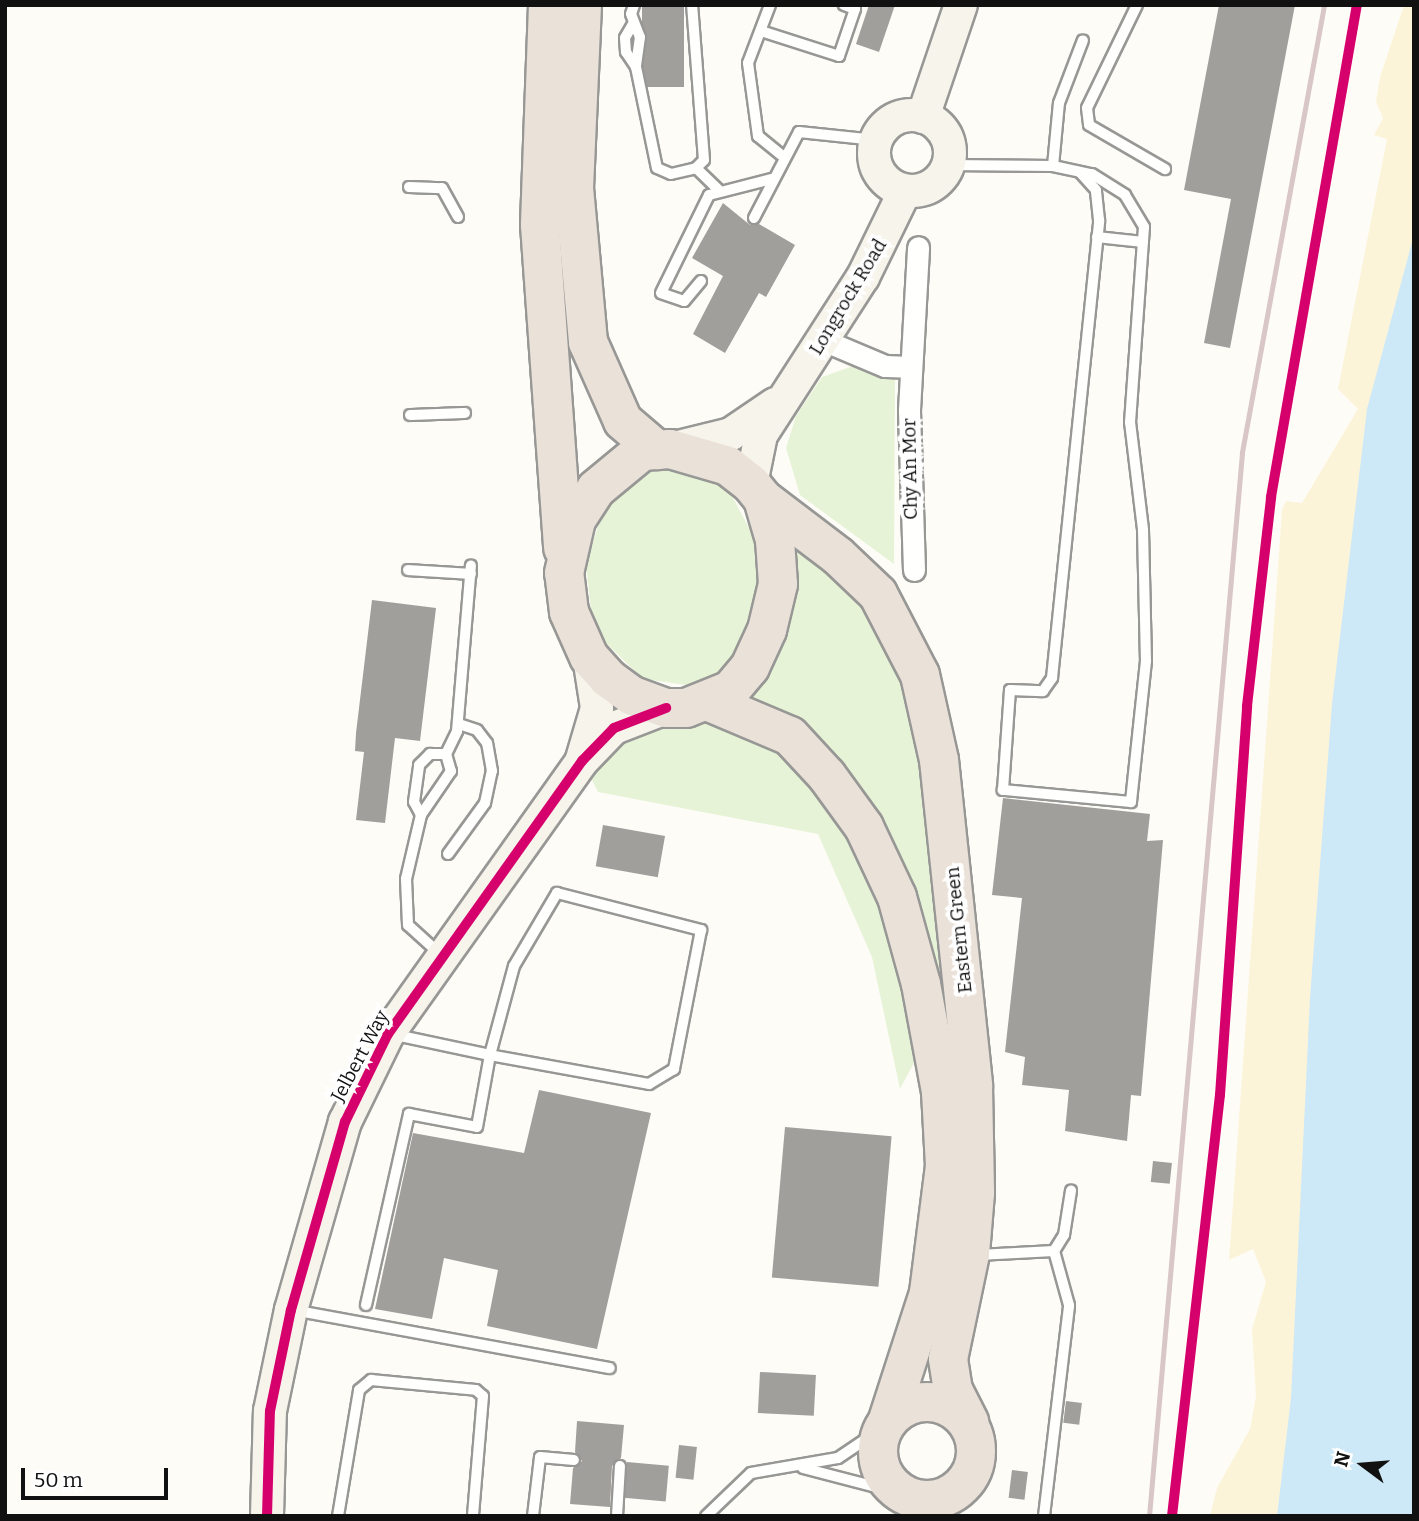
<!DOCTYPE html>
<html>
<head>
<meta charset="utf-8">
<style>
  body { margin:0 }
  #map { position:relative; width:1419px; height:1521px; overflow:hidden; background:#fdfcf7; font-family:Bitter,serif }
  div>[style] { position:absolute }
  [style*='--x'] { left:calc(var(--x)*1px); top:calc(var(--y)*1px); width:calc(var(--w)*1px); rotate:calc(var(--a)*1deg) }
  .green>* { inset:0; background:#e7f3d7 }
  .sand>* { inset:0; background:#fcf4d9 }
  .water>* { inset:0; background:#cde8f7 }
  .building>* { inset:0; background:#a19f9c; transform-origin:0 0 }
  .roads { filter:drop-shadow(2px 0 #979795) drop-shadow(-2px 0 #979795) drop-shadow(0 2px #979795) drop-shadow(0 -2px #979795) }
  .lane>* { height:10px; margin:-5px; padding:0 5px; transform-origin:5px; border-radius:5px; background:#fffffe }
  .street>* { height:21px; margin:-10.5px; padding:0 10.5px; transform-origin:10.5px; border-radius:10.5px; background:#fffffe }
  .secondary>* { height:32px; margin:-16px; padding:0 16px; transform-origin:16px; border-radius:16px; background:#f6f4eb }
  .secondary>.ring { margin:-16px; padding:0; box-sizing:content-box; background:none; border:32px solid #f6f4eb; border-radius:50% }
  .highway>* { height:38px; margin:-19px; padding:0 19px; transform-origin:19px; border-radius:19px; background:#eae1d8 }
  .highway>.ring { margin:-19px; padding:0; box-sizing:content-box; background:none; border:38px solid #eae1d8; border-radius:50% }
  .rail>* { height:5px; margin:-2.5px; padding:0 2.5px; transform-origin:2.5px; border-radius:2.5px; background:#d9c6c7 }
  .cycleway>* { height:10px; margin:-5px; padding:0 5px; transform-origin:5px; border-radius:5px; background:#d6006c }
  span { translate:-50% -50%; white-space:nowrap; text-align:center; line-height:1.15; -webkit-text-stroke:7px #fff; paint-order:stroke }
  .street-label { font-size:19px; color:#111 }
  .frame { position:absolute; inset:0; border:7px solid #111; pointer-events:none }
  .north { position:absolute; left:1328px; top:1430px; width:70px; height:70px; -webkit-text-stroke:5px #fff; paint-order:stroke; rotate:286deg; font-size:19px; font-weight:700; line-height:28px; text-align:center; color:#111 }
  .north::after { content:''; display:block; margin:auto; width:24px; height:32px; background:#111; clip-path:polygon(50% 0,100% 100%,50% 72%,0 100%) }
  .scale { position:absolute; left:21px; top:1468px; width:147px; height:32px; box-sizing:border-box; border:4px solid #111; border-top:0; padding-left:9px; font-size:21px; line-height:24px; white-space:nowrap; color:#111; -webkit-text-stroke:5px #fff; paint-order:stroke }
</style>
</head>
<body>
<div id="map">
  <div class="green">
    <i style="clip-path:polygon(856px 365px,895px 378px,894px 564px,800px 495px,786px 448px,796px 416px,822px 377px)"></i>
    <i style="clip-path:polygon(667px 464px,712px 477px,731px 494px,757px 543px,760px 599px,748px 635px,727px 667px,694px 686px,643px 679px,605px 642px,591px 610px,586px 565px,605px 504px,640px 472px)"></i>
    <i style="clip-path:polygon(775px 540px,838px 556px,920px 675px,948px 999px,900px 1089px,872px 957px,818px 834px,598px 792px,582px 761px,731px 690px)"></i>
  </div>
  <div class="sand">
    <i style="clip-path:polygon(1404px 5px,1414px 5px,1414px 1516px,1210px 1516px,1217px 1488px,1250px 1429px,1256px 1396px,1252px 1329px,1266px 1282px,1253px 1249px,1229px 1260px,1282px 510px,1286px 501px,1302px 503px,1358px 409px,1338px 389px,1387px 139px,1374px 135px,1383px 118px,1376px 102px,1380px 77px)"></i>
  </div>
  <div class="water">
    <i style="clip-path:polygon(1414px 235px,1414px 1516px,1277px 1516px,1291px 1398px,1310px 998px,1332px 704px,1367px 409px)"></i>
  </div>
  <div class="building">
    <i style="left:642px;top:5px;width:42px;height:82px"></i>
    <i style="clip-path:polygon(869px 5px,895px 5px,879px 52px,856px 44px)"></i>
    <i style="clip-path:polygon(1219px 5px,1295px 5px,1230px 348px,1204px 343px,1231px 199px,1184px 190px)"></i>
    <i style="clip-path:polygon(723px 203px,750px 225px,759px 224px,795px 245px,766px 297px,759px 293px,725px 353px,693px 334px,723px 276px,692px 258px)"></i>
    <i style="clip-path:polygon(372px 600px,436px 608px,420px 741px,395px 738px,385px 823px,356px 820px,364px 752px,355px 751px,356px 733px)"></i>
    <i style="clip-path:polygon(1003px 798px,1150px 814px,1147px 841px,1163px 840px,1141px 1096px,1131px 1095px,1127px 1141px,1065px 1131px,1069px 1090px,1022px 1085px,1025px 1057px,1005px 1052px,1022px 898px,992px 895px)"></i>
    <i style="left:603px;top:825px;width:63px;height:42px;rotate:10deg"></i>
    <i style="clip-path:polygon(539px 1090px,651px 1113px,597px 1349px,487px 1326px,498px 1270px,444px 1258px,432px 1319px,375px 1309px,413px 1133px,524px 1153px)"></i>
    <i style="left:785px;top:1127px;width:107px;height:151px;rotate:5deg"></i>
    <i style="left:1153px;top:1161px;width:19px;height:21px;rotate:6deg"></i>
    <i style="left:760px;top:1372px;width:56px;height:41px;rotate:3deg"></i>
    <i style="left:1066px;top:1401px;width:16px;height:22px;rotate:7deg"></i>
    <i style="clip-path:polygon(577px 1421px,624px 1425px,621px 1458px,612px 1466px,610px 1507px,570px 1504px,573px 1468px,582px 1461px,575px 1452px)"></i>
    <i style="left:679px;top:1445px;width:18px;height:33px;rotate:6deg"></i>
    <i style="left:627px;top:1462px;width:42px;height:36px;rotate:5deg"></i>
    <i style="left:1012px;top:1470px;width:16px;height:28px;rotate:7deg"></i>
  </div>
  <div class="roads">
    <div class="lane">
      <i style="--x:634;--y:5;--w:9;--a:108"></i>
      <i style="--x:631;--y:14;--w:25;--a:69"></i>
      <i style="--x:640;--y:37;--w:30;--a:98"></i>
      <i style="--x:770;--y:5;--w:62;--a:110.8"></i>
      <i style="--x:748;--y:63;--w:74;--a:82.2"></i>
      <i style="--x:758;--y:136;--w:33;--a:39"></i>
      <i style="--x:1137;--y:5;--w:114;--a:115.9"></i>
      <i style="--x:1087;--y:108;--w:17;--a:83"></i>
      <i style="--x:1089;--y:125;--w:88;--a:30.1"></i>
      <i style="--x:633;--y:24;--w:16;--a:120"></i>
      <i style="--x:625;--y:38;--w:14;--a:86"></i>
      <i style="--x:626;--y:52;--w:18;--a:56"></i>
      <i style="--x:636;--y:67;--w:103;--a:78.3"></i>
      <i style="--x:657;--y:168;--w:15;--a:23"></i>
      <i style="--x:671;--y:174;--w:26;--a:-13"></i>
      <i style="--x:696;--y:168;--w:11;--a:-45"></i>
      <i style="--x:704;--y:160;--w:155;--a:-94.4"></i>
      <i style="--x:761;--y:31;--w:82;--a:17.8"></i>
      <i style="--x:839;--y:56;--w:50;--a:-71.2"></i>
      <i style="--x:855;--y:9;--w:12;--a:-160"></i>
      <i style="--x:948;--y:165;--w:105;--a:0.5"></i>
      <i style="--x:1053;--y:166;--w:40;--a:12"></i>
      <i style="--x:1092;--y:174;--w:39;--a:32"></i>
      <i style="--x:1125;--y:195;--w:37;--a:59"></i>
      <i style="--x:1144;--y:227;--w:196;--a:94.1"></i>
      <i style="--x:1130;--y:422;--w:109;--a:83.1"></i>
      <i style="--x:1143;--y:530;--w:131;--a:88.7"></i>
      <i style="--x:1146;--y:661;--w:142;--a:96.1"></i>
      <i style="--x:1131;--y:802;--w:129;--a:-174.6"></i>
      <i style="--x:1003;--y:790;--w:100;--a:-86"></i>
      <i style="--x:1010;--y:690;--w:33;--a:2"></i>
      <i style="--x:1043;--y:691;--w:16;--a:-55"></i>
      <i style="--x:1052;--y:678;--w:460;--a:-84.1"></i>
      <i style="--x:1099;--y:220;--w:30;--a:-96"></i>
      <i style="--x:1096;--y:190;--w:24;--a:-132"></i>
      <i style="--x:1053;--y:166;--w:63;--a:-84.6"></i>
      <i style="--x:1059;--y:103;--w:67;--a:-69.1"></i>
      <i style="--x:696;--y:168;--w:30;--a:44"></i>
      <i style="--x:409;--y:187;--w:33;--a:2"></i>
      <i style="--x:442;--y:188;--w:33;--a:61"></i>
      <i style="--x:754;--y:218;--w:97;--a:-62.4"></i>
      <i style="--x:799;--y:132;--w:77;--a:5.9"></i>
      <i style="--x:1097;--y:237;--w:46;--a:6.2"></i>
      <i style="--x:701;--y:281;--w:26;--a:130"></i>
      <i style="--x:684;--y:301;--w:24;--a:-161"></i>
      <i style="--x:661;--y:293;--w:109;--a:-63.9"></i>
      <i style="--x:709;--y:195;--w:65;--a:-14.3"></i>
      <i style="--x:410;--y:415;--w:55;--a:-2.1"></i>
      <i style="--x:408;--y:570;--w:63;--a:3.6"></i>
      <i style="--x:446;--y:754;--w:25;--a:-64"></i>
      <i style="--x:457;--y:731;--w:166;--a:-85.2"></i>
      <i style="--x:421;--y:815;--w:15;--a:-118"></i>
      <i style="--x:414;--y:802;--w:37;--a:-82"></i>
      <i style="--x:419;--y:765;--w:16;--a:-45"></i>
      <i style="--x:430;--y:754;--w:16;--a:0"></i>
      <i style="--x:446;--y:754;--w:18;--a:74"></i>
      <i style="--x:451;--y:771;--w:53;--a:124.3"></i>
      <i style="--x:421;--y:815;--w:66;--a:103.2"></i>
      <i style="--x:406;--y:879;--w:46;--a:87.5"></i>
      <i style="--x:408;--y:925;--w:43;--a:42.2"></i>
      <i style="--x:448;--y:854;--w:63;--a:-54"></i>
      <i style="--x:485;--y:803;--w:33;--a:-78"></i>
      <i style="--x:492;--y:771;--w:28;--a:-100"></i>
      <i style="--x:487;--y:743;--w:16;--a:-128"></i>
      <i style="--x:477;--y:730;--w:20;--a:-162"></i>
      <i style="--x:557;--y:893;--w:149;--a:14.4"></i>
      <i style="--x:701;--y:930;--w:142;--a:101"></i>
      <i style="--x:674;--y:1069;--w:29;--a:149"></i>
      <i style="--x:649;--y:1084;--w:162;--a:-169.7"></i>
      <i style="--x:490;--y:1055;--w:92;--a:-74.9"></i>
      <i style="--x:514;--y:966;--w:85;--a:-59.5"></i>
      <i style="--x:978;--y:1255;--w:76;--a:-3"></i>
      <i style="--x:1054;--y:1251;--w:19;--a:-58"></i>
      <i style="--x:1064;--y:1235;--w:45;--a:-81"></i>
      <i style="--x:366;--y:1305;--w:196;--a:-77.3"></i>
      <i style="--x:409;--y:1114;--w:69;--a:10.8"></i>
      <i style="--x:477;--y:1127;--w:73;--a:-79.8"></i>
      <i style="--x:490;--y:1055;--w:101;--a:-168"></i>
      <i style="--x:293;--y:1310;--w:322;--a:10.4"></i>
      <i style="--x:803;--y:1468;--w:99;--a:14.6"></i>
      <i style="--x:338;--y:1516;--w:128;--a:-80.5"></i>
      <i style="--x:359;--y:1390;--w:16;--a:-40"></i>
      <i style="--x:371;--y:1380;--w:105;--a:5.4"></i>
      <i style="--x:476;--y:1390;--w:9;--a:41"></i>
      <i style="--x:483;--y:1396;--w:120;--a:94.8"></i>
      <i style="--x:533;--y:1516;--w:59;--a:-83.2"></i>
      <i style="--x:540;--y:1457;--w:34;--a:5"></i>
      <i style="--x:617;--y:1516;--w:50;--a:-86.6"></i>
      <i style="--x:706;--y:1516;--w:62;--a:-43.7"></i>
      <i style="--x:751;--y:1473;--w:88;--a:-9.8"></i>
      <i style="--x:838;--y:1458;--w:55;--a:-34"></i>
      <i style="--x:1044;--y:1516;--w:212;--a:-83.2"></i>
      <i style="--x:1069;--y:1305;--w:56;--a:-105.5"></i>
    </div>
    <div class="street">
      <i style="--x:823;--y:340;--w:67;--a:22.8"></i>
      <i style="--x:885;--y:366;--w:25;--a:2"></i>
      <i style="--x:914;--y:570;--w:160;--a:-91.8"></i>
      <i style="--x:909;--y:410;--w:163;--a:-86.8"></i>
    </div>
    <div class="secondary">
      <i class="ring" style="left:874px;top:115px;width:44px;height:44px"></i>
      <i style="--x:923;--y:117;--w:118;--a:-71.3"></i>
      <i style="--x:670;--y:449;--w:63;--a:-13.8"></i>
      <i style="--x:731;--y:434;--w:53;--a:-34.3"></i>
      <i style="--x:751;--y:484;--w:50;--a:-78.5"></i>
      <i style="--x:761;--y:435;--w:188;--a:-57.2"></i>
      <i style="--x:863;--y:277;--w:96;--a:-64"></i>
      <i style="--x:582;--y:759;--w:53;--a:-73.6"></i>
      <i style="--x:597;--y:708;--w:52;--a:-98.9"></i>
      <i style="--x:267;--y:1516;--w:105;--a:-88.4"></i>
      <i style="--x:270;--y:1411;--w:103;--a:-78.3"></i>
      <i style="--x:291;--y:1310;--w:196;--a:-74"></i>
      <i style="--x:345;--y:1122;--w:98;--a:-64"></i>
      <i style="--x:388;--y:1034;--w:335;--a:-54.6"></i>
      <i style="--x:582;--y:761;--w:46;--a:-45.9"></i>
      <i style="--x:614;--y:728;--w:56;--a:-21"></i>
    </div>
    <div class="highway">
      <i style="--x:548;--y:5;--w:220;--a:92.1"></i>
      <i style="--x:540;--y:225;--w:324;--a:85.9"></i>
      <i style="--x:582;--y:5;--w:183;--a:92.5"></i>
      <i style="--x:574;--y:188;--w:155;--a:84.8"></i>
      <i style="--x:588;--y:342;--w:86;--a:66.1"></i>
      <i style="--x:623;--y:421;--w:45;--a:40.5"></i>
      <i style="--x:670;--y:449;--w:60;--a:16.3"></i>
      <i style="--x:728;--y:466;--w:29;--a:38"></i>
      <i style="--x:751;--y:484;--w:19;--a:51"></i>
      <i style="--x:763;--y:499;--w:43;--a:73.7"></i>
      <i style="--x:775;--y:540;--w:44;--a:86.1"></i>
      <i style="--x:778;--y:584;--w:47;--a:103.4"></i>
      <i style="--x:767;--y:630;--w:41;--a:114.7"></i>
      <i style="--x:750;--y:667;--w:30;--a:130"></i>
      <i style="--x:731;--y:690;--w:48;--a:158.2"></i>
      <i style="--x:686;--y:708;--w:20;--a:180"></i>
      <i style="--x:666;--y:708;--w:37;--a:-160"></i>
      <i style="--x:631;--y:695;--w:29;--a:-144"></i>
      <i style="--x:608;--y:678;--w:28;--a:-132"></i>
      <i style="--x:589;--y:657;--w:49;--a:-114"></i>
      <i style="--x:569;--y:612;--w:39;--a:-97"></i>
      <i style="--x:564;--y:573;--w:54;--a:-77.2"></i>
      <i style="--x:576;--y:520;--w:37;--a:-57"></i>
      <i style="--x:596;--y:489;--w:60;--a:-39.6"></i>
      <i style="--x:642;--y:451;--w:28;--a:-4"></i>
      <i style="--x:763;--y:499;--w:94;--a:37.2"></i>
      <i style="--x:838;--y:556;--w:55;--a:43.5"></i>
      <i style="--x:878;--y:594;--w:91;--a:62.6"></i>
      <i style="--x:920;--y:675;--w:87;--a:77.4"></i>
      <i style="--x:939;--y:760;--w:328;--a:84"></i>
      <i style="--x:973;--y:1086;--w:107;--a:88.9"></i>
      <i style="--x:975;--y:1193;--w:61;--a:94.7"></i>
      <i style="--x:970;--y:1254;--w:107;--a:101.8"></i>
      <i style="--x:948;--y:1359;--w:31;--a:81"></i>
      <i style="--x:953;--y:1390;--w:36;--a:63"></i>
      <i style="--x:707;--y:701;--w:90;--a:22.9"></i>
      <i style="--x:790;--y:736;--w:54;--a:47.2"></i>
      <i style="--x:827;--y:776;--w:63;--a:54"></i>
      <i style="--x:864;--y:827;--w:77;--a:64.8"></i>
      <i style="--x:897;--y:897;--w:90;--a:74.6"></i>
      <i style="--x:921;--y:984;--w:110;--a:79.5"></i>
      <i style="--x:941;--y:1092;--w:74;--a:86.9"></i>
      <i style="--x:945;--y:1166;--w:128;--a:97.2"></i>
      <i style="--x:929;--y:1293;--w:133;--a:107.9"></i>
      <i class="ring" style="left:878px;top:1402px;width:60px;height:60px"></i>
    </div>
  </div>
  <div class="rail">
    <i style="--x:1149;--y:1516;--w:1068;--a:-85"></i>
    <i style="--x:1242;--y:452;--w:454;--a:-79.6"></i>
  </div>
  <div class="cycleway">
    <i style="--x:267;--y:1516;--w:105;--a:-88.4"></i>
    <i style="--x:270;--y:1411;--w:103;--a:-78.3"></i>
    <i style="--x:291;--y:1310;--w:196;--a:-74"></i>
    <i style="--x:345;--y:1122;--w:98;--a:-64"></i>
    <i style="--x:388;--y:1034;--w:335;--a:-54.6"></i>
    <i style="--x:582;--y:761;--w:46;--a:-45.9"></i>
    <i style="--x:614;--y:728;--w:56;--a:-21"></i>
    <i style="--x:1172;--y:1516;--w:424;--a:-83.5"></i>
    <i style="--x:1220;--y:1095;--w:390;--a:-86"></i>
    <i style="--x:1247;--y:706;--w:210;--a:-83.4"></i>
    <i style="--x:1271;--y:497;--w:499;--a:-80.1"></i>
  </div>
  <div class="street-label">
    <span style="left:848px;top:297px;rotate:-59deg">Longrock Road</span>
    <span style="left:910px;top:469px;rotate:-91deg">Chy An Mor</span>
    <span style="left:959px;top:930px;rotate:-96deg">Eastern Green</span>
    <span style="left:360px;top:1056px;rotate:-62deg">Jelbert Way</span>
  </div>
  <div class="frame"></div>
  <div class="north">N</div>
  <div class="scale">50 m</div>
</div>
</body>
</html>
